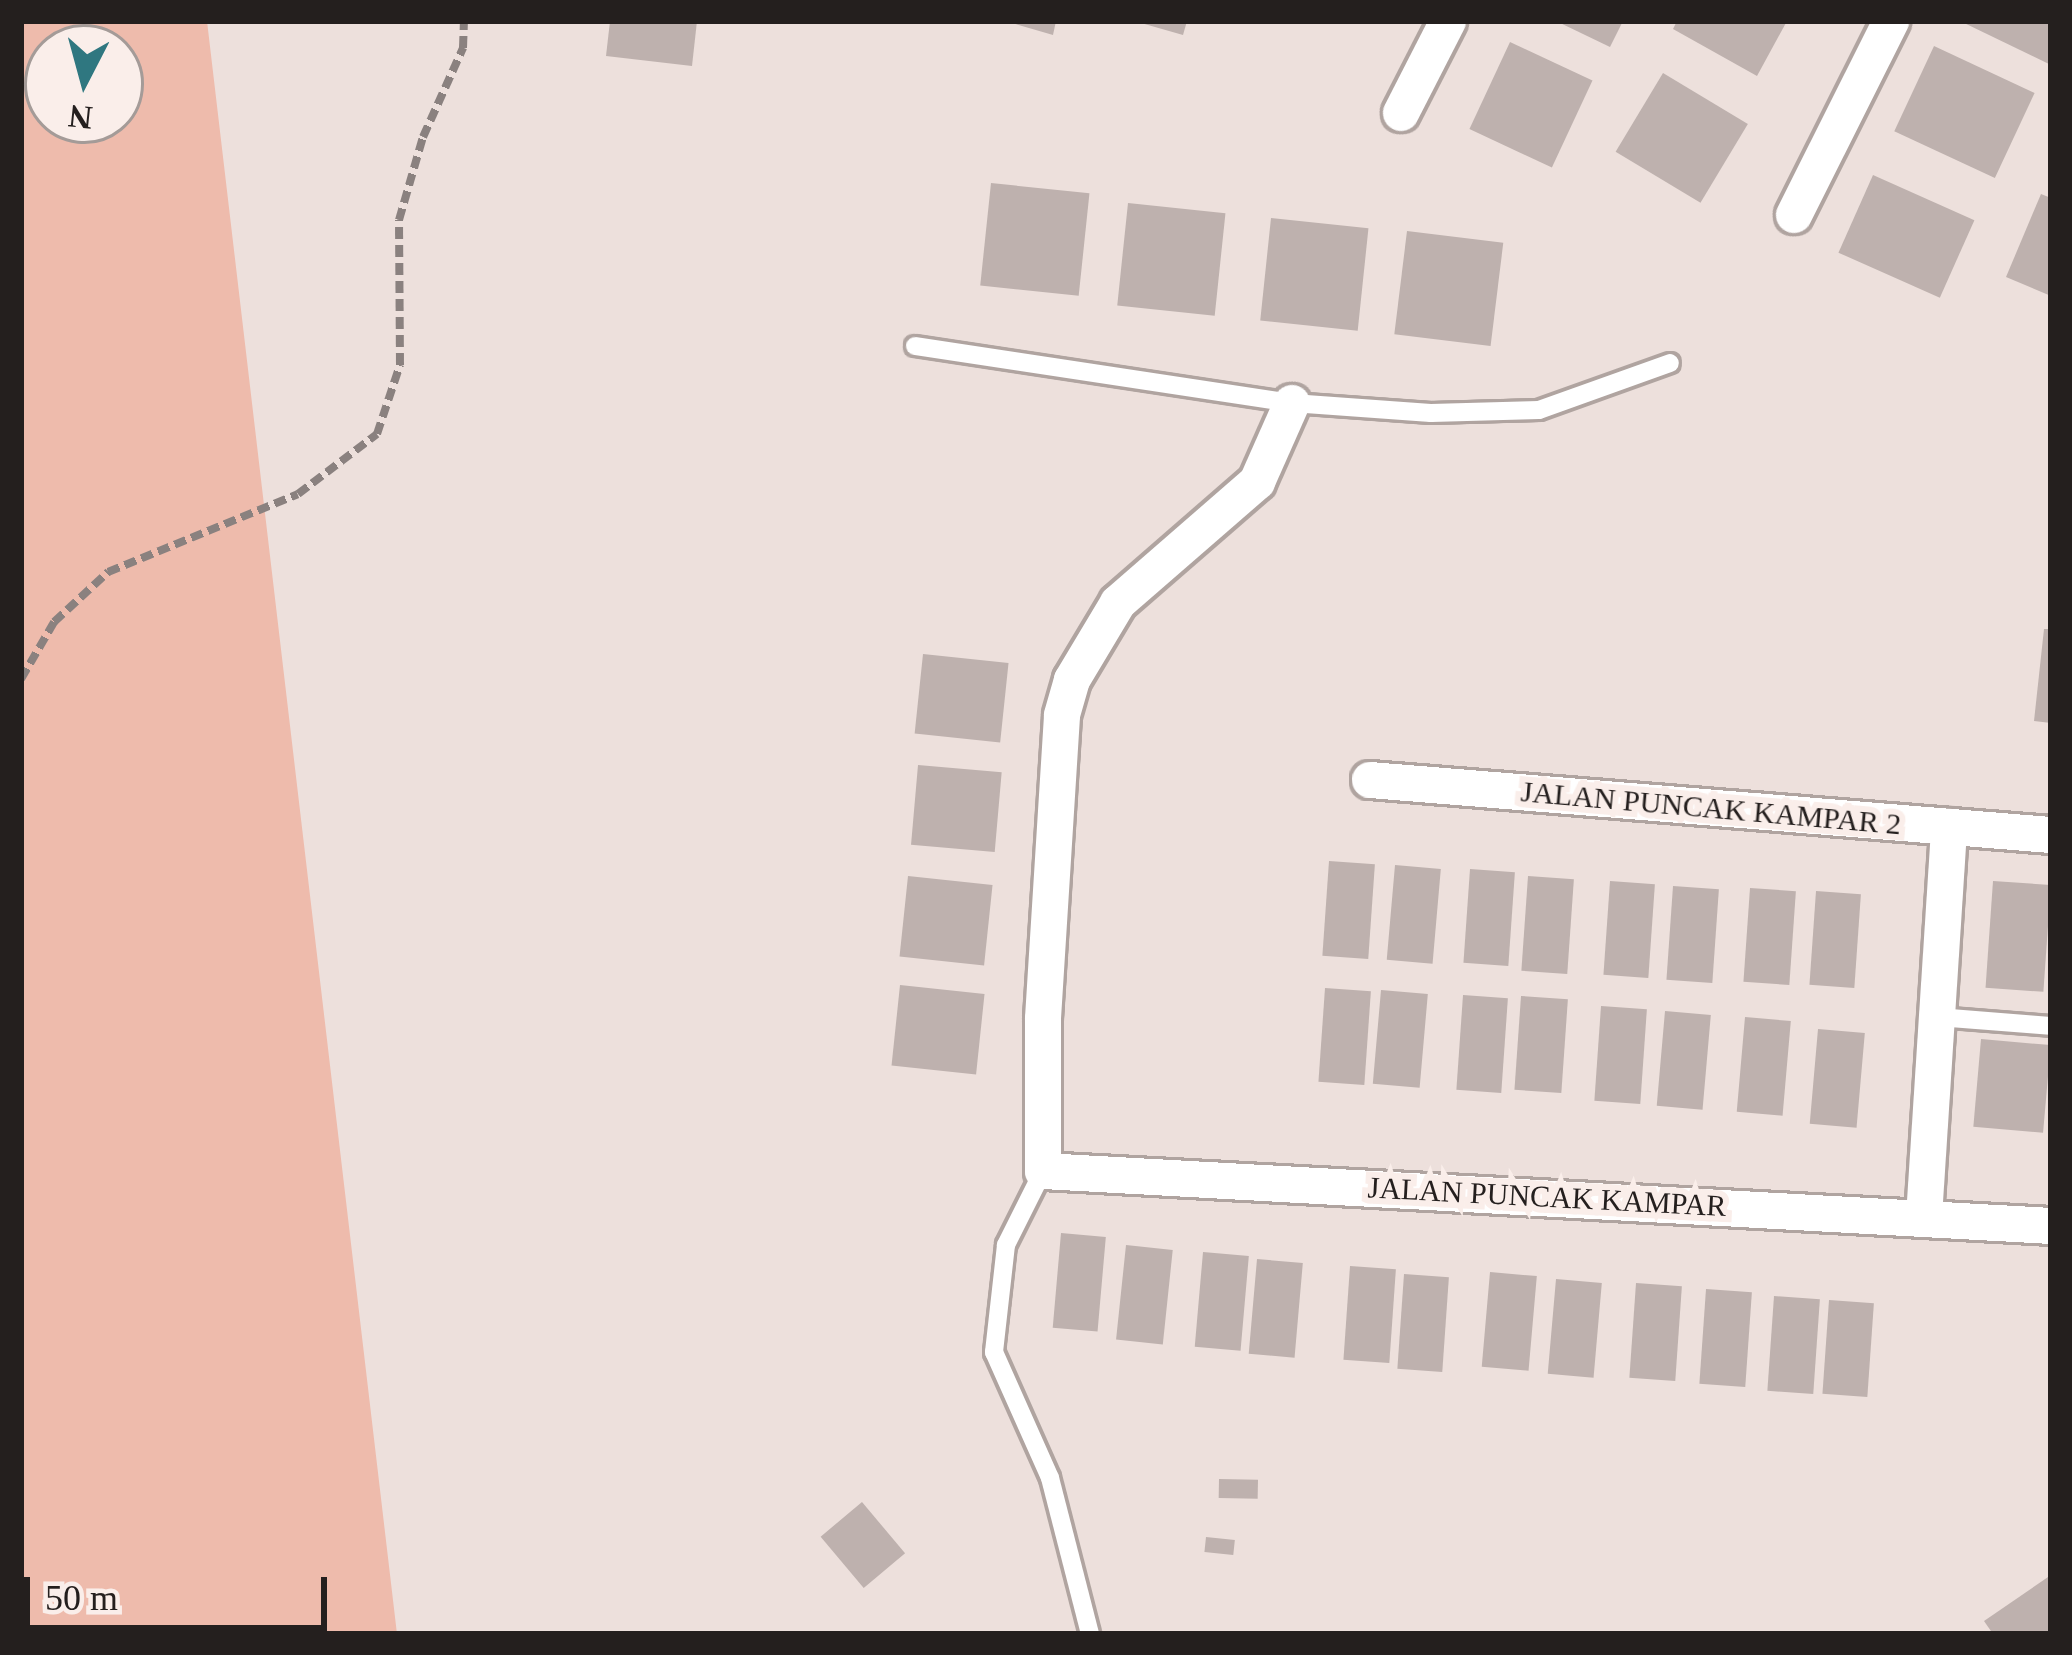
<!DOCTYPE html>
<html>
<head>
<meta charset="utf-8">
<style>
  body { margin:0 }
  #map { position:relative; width:2072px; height:1655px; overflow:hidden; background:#ede0dc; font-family:"Times New Roman",serif }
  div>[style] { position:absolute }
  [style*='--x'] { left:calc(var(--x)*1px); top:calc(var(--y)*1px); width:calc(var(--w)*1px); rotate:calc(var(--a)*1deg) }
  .green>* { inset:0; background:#eebbac }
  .building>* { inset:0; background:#beb1ae; transform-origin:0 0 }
  .path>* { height:8px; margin-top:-4px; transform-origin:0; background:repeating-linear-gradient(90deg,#8a817f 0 12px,transparent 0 18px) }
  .roads { filter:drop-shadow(3px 0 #b0a4a0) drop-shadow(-3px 0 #b0a4a0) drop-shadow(0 3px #b0a4a0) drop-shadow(0 -3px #b0a4a0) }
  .lane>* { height:18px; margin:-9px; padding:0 9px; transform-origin:9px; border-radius:9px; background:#fff }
  .street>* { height:36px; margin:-18px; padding:0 18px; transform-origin:18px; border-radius:18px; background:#fff }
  span { translate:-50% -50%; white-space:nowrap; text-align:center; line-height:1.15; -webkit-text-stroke:12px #faeeea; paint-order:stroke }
  .street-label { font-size:30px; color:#241f1e }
  .frame { position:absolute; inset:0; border:24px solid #241f1e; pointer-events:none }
  .north { position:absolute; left:24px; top:24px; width:120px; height:120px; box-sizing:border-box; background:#faeeea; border:3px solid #a49b98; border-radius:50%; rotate:186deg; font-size:33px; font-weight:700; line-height:48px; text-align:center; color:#241f1e }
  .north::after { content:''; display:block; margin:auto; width:42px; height:54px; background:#2f7780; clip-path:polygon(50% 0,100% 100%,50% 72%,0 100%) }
  .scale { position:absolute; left:24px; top:1577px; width:303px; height:54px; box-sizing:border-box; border:6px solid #241f1e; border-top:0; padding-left:15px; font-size:36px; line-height:42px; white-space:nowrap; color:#241f1e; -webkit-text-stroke:9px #faeeea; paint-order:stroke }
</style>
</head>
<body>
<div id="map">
  <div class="green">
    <i style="clip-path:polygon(evenodd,21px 21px,207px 21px,397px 1634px,21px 1634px,21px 21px,48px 48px,120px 48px,120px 120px,48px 120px,48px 48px)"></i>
  </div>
  <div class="building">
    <i style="clip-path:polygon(610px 21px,697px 21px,692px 66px,606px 56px)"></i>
    <i style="clip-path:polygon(1005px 21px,1056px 21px,1053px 35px)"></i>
    <i style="clip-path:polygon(1134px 21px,1187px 21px,1183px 35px)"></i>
    <i style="clip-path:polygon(1556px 21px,1623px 21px,1610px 47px)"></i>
    <i style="clip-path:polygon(1677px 21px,1787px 21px,1757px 76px,1673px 29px)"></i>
    <i style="clip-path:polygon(1960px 21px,2051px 21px,2051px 65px)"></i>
    <i style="left:1510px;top:42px;width:91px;height:96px;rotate:25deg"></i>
    <i style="left:1934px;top:46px;width:111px;height:94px;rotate:25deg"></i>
    <i style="left:1663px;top:73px;width:99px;height:92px;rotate:31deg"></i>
    <i style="left:1873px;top:175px;width:111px;height:85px;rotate:24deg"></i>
    <i style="left:991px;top:183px;width:99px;height:103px;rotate:6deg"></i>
    <i style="clip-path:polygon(2041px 194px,2051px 198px,2051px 296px,2006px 277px)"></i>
    <i style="left:1128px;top:203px;width:98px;height:103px;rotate:6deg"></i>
    <i style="left:1271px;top:218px;width:98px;height:103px;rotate:6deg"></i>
    <i style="left:1407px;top:231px;width:97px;height:104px;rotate:7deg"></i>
    <i style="clip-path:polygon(2044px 629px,2051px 629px,2051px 723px,2034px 721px)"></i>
    <i style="left:923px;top:654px;width:86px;height:80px;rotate:6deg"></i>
    <i style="left:918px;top:765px;width:84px;height:80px;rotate:5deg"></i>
    <i style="left:1329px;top:861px;width:46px;height:95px;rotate:4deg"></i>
    <i style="left:1395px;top:865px;width:46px;height:95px;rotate:5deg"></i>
    <i style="left:1470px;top:869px;width:45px;height:94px;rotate:4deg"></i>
    <i style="left:908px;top:876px;width:85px;height:81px;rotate:6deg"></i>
    <i style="left:1528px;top:876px;width:46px;height:95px;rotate:4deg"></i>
    <i style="left:1610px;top:881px;width:45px;height:94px;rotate:4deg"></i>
    <i style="left:1993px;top:881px;width:58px;height:107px;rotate:4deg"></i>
    <i style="left:1673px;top:886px;width:46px;height:94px;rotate:4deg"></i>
    <i style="left:1750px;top:888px;width:46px;height:94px;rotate:4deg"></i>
    <i style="left:1816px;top:891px;width:45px;height:94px;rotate:4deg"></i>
    <i style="left:900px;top:985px;width:85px;height:81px;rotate:6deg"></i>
    <i style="left:1325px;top:988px;width:46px;height:94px;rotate:4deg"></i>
    <i style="left:1381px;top:990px;width:47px;height:94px;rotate:5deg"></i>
    <i style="left:1463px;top:995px;width:45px;height:95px;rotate:4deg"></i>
    <i style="left:1521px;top:996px;width:47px;height:94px;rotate:4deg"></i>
    <i style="left:1601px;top:1006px;width:46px;height:95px;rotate:4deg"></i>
    <i style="left:1665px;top:1011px;width:46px;height:95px;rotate:5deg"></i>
    <i style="left:1745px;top:1017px;width:46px;height:95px;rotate:5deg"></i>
    <i style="left:1818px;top:1029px;width:47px;height:95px;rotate:5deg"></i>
    <i style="left:1981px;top:1039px;width:70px;height:88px;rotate:5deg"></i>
    <i style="left:1061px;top:1233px;width:45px;height:95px;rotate:5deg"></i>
    <i style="left:1126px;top:1245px;width:47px;height:95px;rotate:6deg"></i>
    <i style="left:1203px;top:1252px;width:46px;height:95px;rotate:5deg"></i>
    <i style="left:1257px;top:1259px;width:46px;height:95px;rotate:5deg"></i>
    <i style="left:1350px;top:1266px;width:46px;height:94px;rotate:4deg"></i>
    <i style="left:1490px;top:1272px;width:47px;height:95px;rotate:5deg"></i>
    <i style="left:1404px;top:1274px;width:45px;height:95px;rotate:4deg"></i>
    <i style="left:1556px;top:1279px;width:46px;height:95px;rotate:5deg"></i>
    <i style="left:1636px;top:1283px;width:46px;height:95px;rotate:4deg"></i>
    <i style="left:1706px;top:1289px;width:46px;height:95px;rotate:4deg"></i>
    <i style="left:1774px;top:1296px;width:46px;height:95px;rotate:4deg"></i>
    <i style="left:1829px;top:1300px;width:45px;height:94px;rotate:4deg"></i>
    <i style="left:1219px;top:1479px;width:39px;height:19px;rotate:1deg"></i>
    <i style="left:862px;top:1502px;width:67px;height:54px;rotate:50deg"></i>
    <i style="left:1206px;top:1537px;width:29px;height:15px;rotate:6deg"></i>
    <i style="clip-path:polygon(2051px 1575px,2051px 1634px,1993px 1634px,1984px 1621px)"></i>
  </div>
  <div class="path">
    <i style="--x:21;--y:679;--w:66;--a:-59.9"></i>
    <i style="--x:54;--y:622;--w:74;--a:-42.8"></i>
    <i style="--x:108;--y:572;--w:205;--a:-22.3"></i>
    <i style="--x:298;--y:494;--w:99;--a:-37.2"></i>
    <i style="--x:377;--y:434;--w:73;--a:-71.6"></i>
    <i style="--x:400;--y:365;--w:145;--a:-90.4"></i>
    <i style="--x:399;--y:220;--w:86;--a:-73.9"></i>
    <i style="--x:423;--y:137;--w:98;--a:-65.8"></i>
    <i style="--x:463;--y:48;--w:27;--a:-88"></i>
  </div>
  <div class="roads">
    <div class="lane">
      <i style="--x:915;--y:346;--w:381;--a:8.6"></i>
      <i style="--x:1292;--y:403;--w:139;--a:4.1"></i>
      <i style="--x:1431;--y:413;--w:108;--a:-1.6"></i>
      <i style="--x:1539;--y:410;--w:139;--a:-19.7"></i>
      <i style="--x:1937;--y:1017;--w:114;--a:4.5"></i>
      <i style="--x:1043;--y:1171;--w:83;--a:116.6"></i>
      <i style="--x:1006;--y:1245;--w:108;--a:96.4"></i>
      <i style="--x:994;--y:1352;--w:138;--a:66"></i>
      <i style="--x:1050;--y:1478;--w:161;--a:75.6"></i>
    </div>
    <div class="street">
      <i style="--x:1401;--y:113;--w:103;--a:-62.9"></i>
      <i style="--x:1794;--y:215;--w:217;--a:-63.4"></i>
      <i style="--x:1292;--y:403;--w:86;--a:113.9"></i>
      <i style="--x:1257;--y:482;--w:184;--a:139"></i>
      <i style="--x:1118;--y:603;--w:90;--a:120.9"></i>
      <i style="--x:1072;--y:680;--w:37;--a:106"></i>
      <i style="--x:1062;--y:716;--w:304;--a:93.6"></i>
      <i style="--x:1043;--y:1019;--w:152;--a:90"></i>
      <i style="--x:1043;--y:1171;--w:1009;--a:3.12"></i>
      <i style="--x:1370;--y:780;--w:683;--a:4.62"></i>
      <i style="--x:1924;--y:1217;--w:391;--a:-86.3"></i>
    </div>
  </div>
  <div class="street-label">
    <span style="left:1711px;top:808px;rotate:5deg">JALAN PUNCAK KAMPAR 2</span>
    <span style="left:1547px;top:1197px;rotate:3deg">JALAN PUNCAK KAMPAR</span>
  </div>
  <div class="frame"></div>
  <div class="north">N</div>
  <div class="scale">50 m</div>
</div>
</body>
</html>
